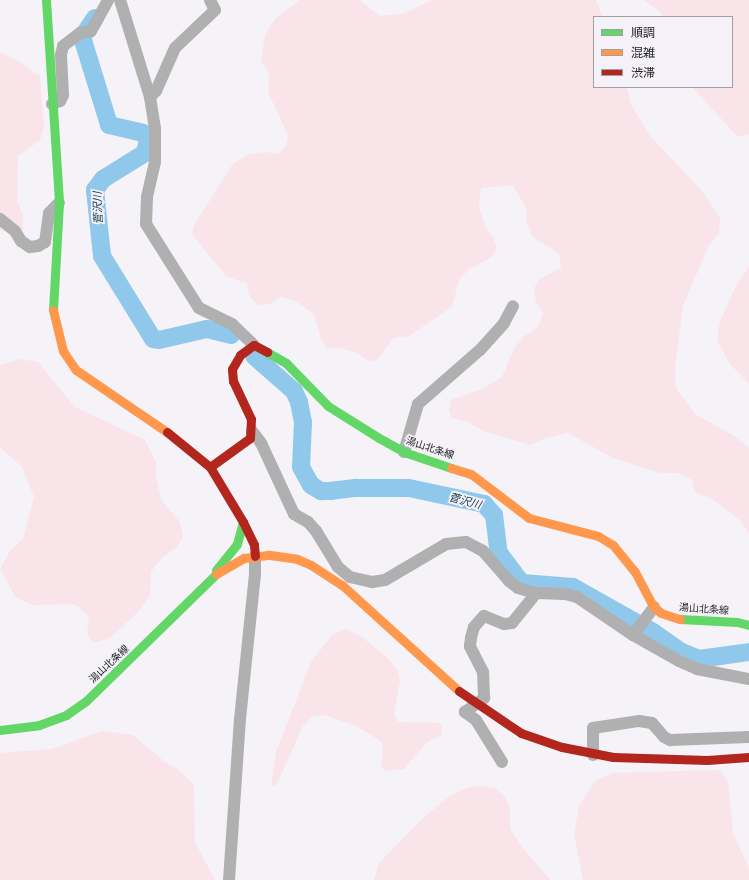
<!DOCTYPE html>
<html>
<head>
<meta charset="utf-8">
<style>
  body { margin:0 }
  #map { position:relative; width:749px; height:880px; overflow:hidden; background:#f5f3f7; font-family:"Times New Roman","Noto Sans JP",serif }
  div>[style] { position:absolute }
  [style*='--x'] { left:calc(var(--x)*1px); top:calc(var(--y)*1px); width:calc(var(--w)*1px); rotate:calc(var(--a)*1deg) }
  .green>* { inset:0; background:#f9e4ea }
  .river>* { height:18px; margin:-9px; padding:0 9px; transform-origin:9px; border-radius:9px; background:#8fc8ea }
  .street>* { height:12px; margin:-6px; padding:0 6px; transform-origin:6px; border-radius:6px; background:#b0b0b0 }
  .fast>* { height:9px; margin:-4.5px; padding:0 4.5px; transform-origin:4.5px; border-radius:4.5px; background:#63d668 }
  .slow>* { height:9px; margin:-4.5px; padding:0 4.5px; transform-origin:4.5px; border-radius:4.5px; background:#ff974d }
  .jam>* { height:9px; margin:-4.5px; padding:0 4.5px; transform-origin:4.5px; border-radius:4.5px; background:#b3261e }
  span { translate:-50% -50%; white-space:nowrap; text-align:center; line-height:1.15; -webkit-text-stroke:3.5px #f4f2f8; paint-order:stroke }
  .street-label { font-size:10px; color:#242325 }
  .water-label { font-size:11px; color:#1c4055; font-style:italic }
  .legend { position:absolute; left:593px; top:16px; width:140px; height:72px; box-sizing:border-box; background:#f4f2f8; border:1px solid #a19fa4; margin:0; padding:5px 7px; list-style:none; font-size:12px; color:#242325 }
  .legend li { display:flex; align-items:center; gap:8px; height:20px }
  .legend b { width:20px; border:1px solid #a19fa4 }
</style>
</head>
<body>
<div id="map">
  <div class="green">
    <i style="clip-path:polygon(300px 0,360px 0,380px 16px,405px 13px,432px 0,596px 0,603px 17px,594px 17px,594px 87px,627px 87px,631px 105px,650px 136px,704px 193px,720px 218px,719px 234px,709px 245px,683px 306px,675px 367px,676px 388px,695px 414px,734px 436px,749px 448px,749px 533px,741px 521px,709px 497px,700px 495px,694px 490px,692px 480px,679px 473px,660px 473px,613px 458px,568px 433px,545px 438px,531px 445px,485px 432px,468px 422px,452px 418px,449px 411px,451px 400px,482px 389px,502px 377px,514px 349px,523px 337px,538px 327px,543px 313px,536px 302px,534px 289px,538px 280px,561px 268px,559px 254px,533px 237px,526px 220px,527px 210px,513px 185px,481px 188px,479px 207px,485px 226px,494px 239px,497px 250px,490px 258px,469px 269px,459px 280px,452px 307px,409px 336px,394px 338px,377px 360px,368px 361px,356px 352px,339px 348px,327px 348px,321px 339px,314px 314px,294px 300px,280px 297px,270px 304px,257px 305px,249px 295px,247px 283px,227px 277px,206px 252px,192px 234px,194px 225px,232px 165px,249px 154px,265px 152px,279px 154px,286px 146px,288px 135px,268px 92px,269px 73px,261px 61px,265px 35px,275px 19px)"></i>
    <i style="clip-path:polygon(644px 0,749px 0,749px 134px,738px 137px,692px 87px,732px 87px,732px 17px,662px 17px,660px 12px)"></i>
    <i style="clip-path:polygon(0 53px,19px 61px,40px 76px,44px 127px,40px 140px,18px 156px,17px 199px,23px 217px,23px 230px,5px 232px,0 230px)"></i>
    <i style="clip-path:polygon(749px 267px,749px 384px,730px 364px,717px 340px,720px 321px,736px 286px)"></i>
    <i style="clip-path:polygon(20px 359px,38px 362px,75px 407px,145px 440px,156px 462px,156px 479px,162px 501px,180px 522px,183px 536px,178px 546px,160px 560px,151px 572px,150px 596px,138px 612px,110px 638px,94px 643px,87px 634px,89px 616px,75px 604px,33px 605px,16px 598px,0 569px,10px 551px,23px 539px,34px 497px,22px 467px,0 447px,0 365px)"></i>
    <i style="clip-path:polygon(345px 629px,359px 635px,387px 657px,398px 671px,400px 681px,394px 714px,398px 722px,438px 723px,442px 725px,441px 735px,427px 742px,404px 769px,387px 771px,381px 768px,383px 754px,382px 742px,356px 726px,325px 715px,312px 717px,303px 726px,276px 786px,271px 785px,276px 752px,311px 662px,332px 635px)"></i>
    <i style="clip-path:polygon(102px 731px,133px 735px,165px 762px,179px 770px,194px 785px,195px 842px,215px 880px,0 880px,0 753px,52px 749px)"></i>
    <i style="clip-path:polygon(719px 770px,728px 781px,733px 833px,749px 869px,749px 880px,583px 880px,574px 834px,579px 806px,594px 782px,612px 773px)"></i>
    <i style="clip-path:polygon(479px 786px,496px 789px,505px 797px,510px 809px,510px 829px,523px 848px,550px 880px,374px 880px,379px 863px,425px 816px,450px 796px,464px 789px)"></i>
  </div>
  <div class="river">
    <i style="--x:95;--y:18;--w:23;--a:124"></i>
    <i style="--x:82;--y:37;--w:92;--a:72.9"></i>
    <i style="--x:109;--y:125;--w:35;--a:13"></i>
    <i style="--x:143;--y:133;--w:9;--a:54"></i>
    <i style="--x:148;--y:140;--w:13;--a:103"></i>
    <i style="--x:145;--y:153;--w:49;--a:148.2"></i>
    <i style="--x:103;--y:179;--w:14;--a:126"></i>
    <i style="--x:95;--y:190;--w:66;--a:83.9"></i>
    <i style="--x:102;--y:256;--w:97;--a:58.4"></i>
    <i style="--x:153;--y:339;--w:6;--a:9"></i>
    <i style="--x:159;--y:340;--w:49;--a:-12.9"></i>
    <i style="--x:207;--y:329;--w:25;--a:14"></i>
    <i style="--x:254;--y:356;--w:53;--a:41.2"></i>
    <i style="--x:294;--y:391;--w:12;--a:66"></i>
    <i style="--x:299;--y:402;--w:20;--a:79"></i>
    <i style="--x:303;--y:422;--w:45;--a:92.5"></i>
    <i style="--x:301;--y:467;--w:21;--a:61"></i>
    <i style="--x:311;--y:485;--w:12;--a:31"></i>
    <i style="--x:321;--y:491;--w:9;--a:0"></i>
    <i style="--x:330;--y:491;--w:26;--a:-7"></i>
    <i style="--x:356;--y:488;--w:53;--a:0"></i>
    <i style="--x:409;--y:488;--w:77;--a:12"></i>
    <i style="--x:484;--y:504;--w:15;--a:48"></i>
    <i style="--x:494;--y:515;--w:38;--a:83"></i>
    <i style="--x:499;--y:553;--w:38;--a:53"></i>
    <i style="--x:522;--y:583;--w:51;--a:4.5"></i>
    <i style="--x:573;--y:587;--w:92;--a:29.4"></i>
    <i style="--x:653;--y:632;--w:35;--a:35"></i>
    <i style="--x:682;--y:652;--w:18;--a:22"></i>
    <i style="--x:699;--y:659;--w:50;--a:-8"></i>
  </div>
  <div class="street">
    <i style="--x:120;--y:0;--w:102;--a:72.8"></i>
    <i style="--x:150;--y:97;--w:31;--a:81"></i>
    <i style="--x:155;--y:128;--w:34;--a:90"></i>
    <i style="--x:155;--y:162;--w:36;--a:103"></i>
    <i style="--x:147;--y:197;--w:27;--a:92"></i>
    <i style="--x:146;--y:224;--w:99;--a:57.8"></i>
    <i style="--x:199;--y:308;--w:37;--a:26"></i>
    <i style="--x:232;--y:324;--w:30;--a:44"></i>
    <i style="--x:150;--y:97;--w:8;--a:-45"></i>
    <i style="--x:156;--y:91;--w:47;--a:-66.2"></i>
    <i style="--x:175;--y:48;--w:55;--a:-43.5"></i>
    <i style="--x:215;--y:10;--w:11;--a:-117"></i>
    <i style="--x:52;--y:104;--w:9;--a:-21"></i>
    <i style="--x:60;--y:101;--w:7;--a:-63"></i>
    <i style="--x:63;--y:95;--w:40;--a:-92.9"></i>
    <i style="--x:61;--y:55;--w:9;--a:-77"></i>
    <i style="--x:63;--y:46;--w:21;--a:-37"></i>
    <i style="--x:80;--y:33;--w:11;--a:-10"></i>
    <i style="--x:91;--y:31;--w:35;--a:-61"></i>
    <i style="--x:0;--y:219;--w:19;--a:39"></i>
    <i style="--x:15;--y:231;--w:12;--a:59"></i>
    <i style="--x:21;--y:241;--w:11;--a:34"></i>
    <i style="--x:30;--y:247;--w:8;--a:-7"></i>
    <i style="--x:38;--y:246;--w:8;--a:-30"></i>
    <i style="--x:45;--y:242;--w:29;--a:-82"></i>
    <i style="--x:49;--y:213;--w:14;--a:-45"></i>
    <i style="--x:252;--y:431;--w:15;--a:53"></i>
    <i style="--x:261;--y:443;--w:78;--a:65.1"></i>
    <i style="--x:294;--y:514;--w:16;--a:30"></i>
    <i style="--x:308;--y:522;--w:12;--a:48"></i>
    <i style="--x:316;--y:531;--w:42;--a:58.6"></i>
    <i style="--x:338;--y:567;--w:16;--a:40"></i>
    <i style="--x:350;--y:577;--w:23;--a:13"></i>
    <i style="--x:372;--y:582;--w:13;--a:-9"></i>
    <i style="--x:385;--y:580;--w:71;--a:-30.5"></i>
    <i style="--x:446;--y:544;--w:20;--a:-6"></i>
    <i style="--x:466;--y:542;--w:19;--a:28"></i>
    <i style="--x:483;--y:551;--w:40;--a:49"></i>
    <i style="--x:509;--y:581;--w:11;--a:38"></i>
    <i style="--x:518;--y:588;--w:19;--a:16"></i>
    <i style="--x:536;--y:593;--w:29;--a:2"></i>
    <i style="--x:565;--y:594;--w:12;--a:14"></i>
    <i style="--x:577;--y:597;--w:68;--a:34.2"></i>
    <i style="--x:633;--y:635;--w:53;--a:29.5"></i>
    <i style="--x:679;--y:661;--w:20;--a:24"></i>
    <i style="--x:697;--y:669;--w:53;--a:10.9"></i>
    <i style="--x:404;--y:452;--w:50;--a:-73.7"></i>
    <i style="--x:418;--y:404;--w:82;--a:-41.1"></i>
    <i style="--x:480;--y:350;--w:36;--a:-48"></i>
    <i style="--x:504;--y:323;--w:19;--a:-62"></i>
    <i style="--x:633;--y:635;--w:35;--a:-53"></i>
    <i style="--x:593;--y:755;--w:27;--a:-90"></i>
    <i style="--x:593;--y:728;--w:47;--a:-8.7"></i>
    <i style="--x:639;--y:721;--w:13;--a:9"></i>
    <i style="--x:652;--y:723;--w:18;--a:49"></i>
    <i style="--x:664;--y:737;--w:7;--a:27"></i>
    <i style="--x:670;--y:740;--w:79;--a:-2.2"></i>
    <i style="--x:502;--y:762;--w:49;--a:-121.8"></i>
    <i style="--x:476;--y:720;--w:14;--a:-144"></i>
    <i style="--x:465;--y:712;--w:24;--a:-36"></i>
    <i style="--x:484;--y:698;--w:26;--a:-92"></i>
    <i style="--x:483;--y:672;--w:29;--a:-117"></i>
    <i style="--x:470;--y:646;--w:8;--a:-83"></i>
    <i style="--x:471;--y:638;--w:11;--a:-75"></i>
    <i style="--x:474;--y:627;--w:15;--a:-48"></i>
    <i style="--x:484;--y:616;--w:22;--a:22"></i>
    <i style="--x:504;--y:624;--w:8;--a:-7"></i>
    <i style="--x:512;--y:623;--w:38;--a:-51"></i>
    <i style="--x:229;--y:880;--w:161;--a:-86.1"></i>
    <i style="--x:240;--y:719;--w:147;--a:-84.1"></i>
    <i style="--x:255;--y:573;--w:17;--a:-90"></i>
  </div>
  <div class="fast">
    <i style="--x:46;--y:0;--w:203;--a:86.3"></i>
    <i style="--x:59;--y:203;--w:107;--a:93.2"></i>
    <i style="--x:267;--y:352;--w:22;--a:30"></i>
    <i style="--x:286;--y:363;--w:60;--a:45.7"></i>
    <i style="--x:328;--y:406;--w:60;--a:32.1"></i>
    <i style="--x:379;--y:438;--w:29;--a:29"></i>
    <i style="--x:404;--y:452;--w:50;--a:18.8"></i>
    <i style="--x:216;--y:570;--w:33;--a:-51"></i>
    <i style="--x:237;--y:544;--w:23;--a:-75"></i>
    <i style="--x:680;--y:619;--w:57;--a:3"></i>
    <i style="--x:737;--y:622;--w:12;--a:14"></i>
    <i style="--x:0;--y:730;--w:39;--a:-7"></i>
    <i style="--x:39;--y:725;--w:29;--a:-20"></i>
    <i style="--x:66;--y:715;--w:24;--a:-35"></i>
    <i style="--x:86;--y:701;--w:182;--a:-44.3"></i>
  </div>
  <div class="slow">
    <i style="--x:53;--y:310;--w:42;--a:76.3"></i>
    <i style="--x:63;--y:351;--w:23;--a:56"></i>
    <i style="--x:76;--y:370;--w:110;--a:34.3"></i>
    <i style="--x:451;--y:468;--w:21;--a:17"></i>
    <i style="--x:471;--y:474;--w:73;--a:37.2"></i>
    <i style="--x:529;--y:518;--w:71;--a:14.6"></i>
    <i style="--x:598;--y:536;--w:17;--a:31"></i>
    <i style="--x:613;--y:545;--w:35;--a:51"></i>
    <i style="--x:635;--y:572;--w:40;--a:62"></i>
    <i style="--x:654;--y:607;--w:9;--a:41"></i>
    <i style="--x:661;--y:613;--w:20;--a:18"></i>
    <i style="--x:216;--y:574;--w:32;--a:-30"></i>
    <i style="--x:244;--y:558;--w:26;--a:-7"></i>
    <i style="--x:270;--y:555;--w:27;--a:8"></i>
    <i style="--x:297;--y:559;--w:15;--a:23"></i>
    <i style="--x:311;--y:565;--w:37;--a:33"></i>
    <i style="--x:342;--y:585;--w:158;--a:42.2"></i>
  </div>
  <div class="jam">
    <i style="--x:167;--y:432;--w:55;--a:39.1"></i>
    <i style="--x:210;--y:467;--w:64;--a:59"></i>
    <i style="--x:243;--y:522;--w:25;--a:64"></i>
    <i style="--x:254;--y:545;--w:11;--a:85"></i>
    <i style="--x:210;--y:467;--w:49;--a:-35.9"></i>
    <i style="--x:250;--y:438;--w:19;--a:-87"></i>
    <i style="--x:251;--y:419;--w:42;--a:-115.3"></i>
    <i style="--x:233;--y:381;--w:12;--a:-95"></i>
    <i style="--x:232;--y:369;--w:16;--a:-60"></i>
    <i style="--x:240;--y:355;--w:17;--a:-36"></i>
    <i style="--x:254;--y:345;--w:15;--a:28"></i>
    <i style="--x:459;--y:691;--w:75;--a:34.1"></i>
    <i style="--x:521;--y:733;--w:43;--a:18.9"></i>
    <i style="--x:562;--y:747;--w:52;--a:11.1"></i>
    <i style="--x:613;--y:757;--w:94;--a:1.8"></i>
    <i style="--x:707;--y:760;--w:42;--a:-4.1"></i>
  </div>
  <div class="street-label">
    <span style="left:430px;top:448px;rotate:18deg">湯山北条線</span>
    <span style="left:704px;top:609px;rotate:4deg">湯山北条線</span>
    <span style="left:109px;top:664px;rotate:-43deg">湯山北条線</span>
  </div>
  <div class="water-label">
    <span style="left:98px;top:208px;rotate:-92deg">菅沢川</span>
    <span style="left:465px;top:501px;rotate:15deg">菅沢川</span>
  </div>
  <ul class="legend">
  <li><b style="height:5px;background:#63d668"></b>順調</li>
  <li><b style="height:5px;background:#ff974d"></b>混雑</li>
  <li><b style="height:5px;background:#b3261e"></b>渋滞</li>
  </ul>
</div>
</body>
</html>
